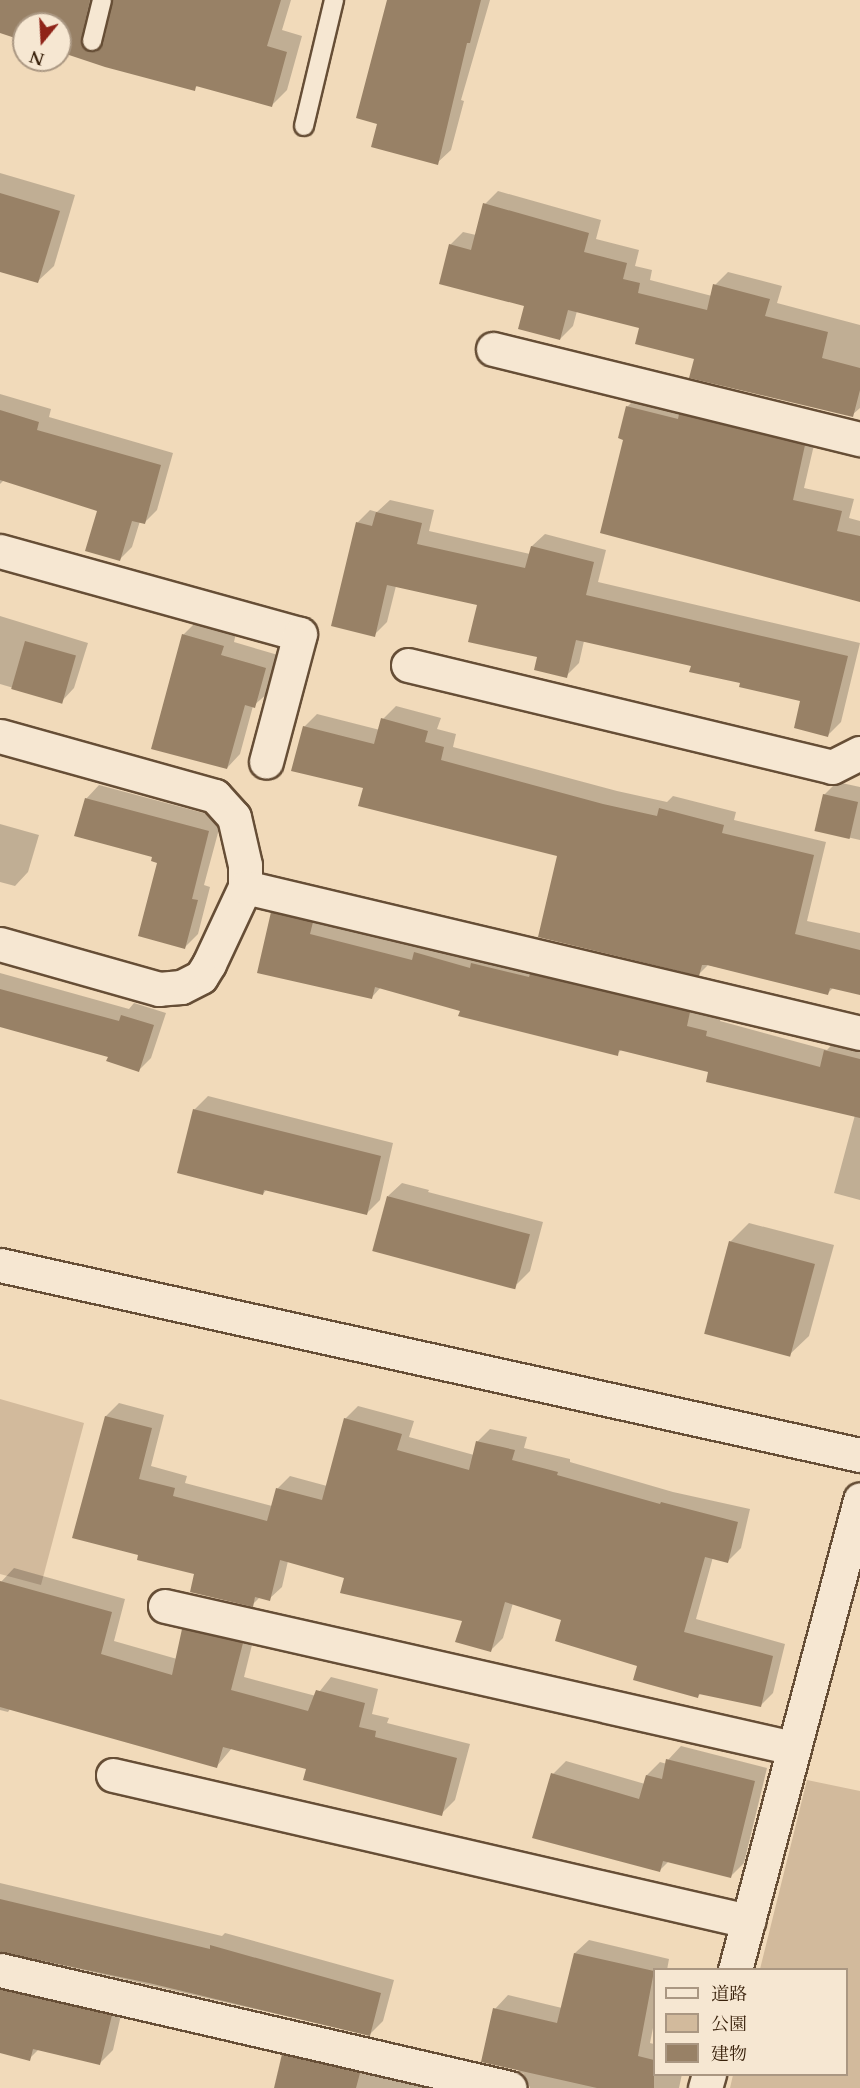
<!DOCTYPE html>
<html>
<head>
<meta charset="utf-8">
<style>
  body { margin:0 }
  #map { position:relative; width:860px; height:2088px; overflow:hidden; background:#f1daba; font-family:Cardo,"Noto Serif JP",serif }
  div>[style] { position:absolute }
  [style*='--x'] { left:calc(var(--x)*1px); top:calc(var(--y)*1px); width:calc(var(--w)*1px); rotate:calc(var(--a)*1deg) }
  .green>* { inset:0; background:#d2ba9c }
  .shadow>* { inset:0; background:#0003 }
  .building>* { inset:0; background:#988166; transform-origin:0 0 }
  .roads { filter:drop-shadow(2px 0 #664e36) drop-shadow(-2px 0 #664e36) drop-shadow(0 2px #664e36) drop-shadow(0 -2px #664e36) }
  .lane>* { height:18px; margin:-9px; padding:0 9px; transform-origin:9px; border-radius:9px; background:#f6e7d2 }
  .street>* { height:33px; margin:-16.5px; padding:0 16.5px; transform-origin:16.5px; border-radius:16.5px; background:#f6e7d2 }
  .secondary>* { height:33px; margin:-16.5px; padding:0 16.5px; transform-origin:16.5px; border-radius:16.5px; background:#f6e7d2 }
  span { translate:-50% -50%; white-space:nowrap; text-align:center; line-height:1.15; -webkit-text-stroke:4.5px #f6e7d2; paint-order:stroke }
  .legend { position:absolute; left:653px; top:1968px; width:195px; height:108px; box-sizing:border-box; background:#f6e7d2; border:2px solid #aa9782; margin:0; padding:8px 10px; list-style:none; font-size:18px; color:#38200a }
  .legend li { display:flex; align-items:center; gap:12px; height:30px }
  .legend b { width:30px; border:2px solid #aa9782 }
  .north { position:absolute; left:12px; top:12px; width:60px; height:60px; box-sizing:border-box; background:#f6e7d2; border:2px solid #aa9782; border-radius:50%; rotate:198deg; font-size:16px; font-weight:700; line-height:24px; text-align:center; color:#38200a }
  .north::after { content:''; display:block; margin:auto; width:21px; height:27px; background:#8f2418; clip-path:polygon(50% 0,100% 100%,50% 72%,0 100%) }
</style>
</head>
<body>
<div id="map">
  <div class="green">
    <i style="clip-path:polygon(0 1399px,84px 1423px,41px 1585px,0 1574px)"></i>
    <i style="clip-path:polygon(807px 1780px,860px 1791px,860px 2088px,730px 2088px,733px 2075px,846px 2074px,846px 1970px,760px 1969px)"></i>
  </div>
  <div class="shadow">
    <i style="clip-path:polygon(0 0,102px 0,99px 33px,106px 37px,114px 0,291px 0,282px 30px,302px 36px,287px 90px,272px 105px,198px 85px,194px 89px,60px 51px,60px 24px,24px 24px,24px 40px,0 32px)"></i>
    <i style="clip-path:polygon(389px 0,490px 0,461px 100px,464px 101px,451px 150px,437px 163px,378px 123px)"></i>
    <i style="clip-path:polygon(0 173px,75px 195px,54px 266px,38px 281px,0 270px)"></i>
    <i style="clip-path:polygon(498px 191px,601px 220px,596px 239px,639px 250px,635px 266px,652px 270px,650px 280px,712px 296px,715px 285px,728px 272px,782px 286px,777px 303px,860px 325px,860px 408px,852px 415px,696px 358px,641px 327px,577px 311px,573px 326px,560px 339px,526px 305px,450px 245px,463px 232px,476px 235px,485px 204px)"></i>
    <i style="clip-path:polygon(0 394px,51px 409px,49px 417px,173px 453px,157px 510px,144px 523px,140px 521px,132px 547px,119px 560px,99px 510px,4px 480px,0 484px)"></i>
    <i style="clip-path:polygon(640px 394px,817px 432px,804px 488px,854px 499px,849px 518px,860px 521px,860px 600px,625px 439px,627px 407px)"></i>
    <i style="clip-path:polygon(390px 500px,434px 510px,429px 531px,530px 554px,532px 546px,545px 534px,606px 550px,598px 582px,860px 643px,841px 722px,828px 735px,802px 700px,693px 665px,584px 641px,579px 663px,566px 676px,479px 604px,396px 586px,387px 622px,374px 635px,357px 523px,370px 510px,377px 512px)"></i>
    <i style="clip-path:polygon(0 616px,88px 643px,74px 688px,61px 702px,0 684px)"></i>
    <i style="clip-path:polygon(196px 622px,236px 633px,234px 642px,278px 655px,268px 693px,253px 706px,240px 754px,227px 768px,183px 635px)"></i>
    <i style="clip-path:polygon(396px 706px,441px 718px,437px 729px,456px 734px,453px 747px,617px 791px,667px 802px,673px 796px,736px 812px,734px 820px,826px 842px,807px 921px,860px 933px,860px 993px,834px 987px,828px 993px,708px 965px,699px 974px,558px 855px,364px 787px,304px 727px,317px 714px,380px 730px,383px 719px)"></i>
    <i style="clip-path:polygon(837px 782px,860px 787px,860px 840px,816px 830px,824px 795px)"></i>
    <i style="clip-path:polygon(99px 785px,222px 818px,204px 885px,210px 887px,198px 934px,185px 947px,159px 862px,86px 799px)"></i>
    <i style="clip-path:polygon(0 824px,39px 835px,28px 872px,15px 886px,0 882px)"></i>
    <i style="clip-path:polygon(287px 898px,721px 1016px,720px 1021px,827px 1050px,840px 1036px,860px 1040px,860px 1200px,834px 1193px,855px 1115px,710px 1071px,622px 1049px,617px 1054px,381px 987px,372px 997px,272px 913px)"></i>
    <i style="clip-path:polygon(0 973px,129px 1009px,134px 1003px,166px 1013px,151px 1058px,139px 1070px,110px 1056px,0 1026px)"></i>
    <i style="clip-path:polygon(208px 1096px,393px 1143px,380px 1200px,366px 1214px,267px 1189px,263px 1194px,194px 1110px)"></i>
    <i style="clip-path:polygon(402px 1183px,429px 1190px,428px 1192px,543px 1222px,530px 1271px,517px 1284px,388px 1196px)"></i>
    <i style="clip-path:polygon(749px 1223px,834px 1245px,809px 1336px,789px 1355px,730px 1242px)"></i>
    <i style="clip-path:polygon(119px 1403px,164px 1415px,151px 1466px,187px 1476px,185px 1483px,272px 1506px,277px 1489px,290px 1476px,327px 1486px,345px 1419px,358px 1406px,414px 1421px,409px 1437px,474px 1455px,477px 1442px,490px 1429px,527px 1437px,524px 1448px,570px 1459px,570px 1462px,673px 1492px,750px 1509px,741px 1548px,728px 1561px,713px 1557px,696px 1619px,785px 1644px,773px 1693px,760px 1706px,701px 1693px,698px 1696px,638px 1665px,562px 1619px,513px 1603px,503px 1638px,490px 1651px,463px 1620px,346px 1577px,288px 1561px,282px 1587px,269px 1599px,260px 1597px,252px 1605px,196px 1573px,140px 1554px,74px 1537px,106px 1416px)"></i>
    <i style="clip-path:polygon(14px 1568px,125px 1599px,114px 1641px,177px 1659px,183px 1630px,197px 1616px,256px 1629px,244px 1677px,316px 1696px,331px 1677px,378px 1689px,372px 1714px,389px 1718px,387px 1723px,470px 1744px,455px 1800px,441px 1814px,308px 1768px,232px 1748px,217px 1766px,10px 1709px,8px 1712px,0 1710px,0 1583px)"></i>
    <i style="clip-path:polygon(681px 1746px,767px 1768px,744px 1863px,730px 1877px,669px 1861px,660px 1870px,553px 1774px,566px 1761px,645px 1784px,647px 1775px,660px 1762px,667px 1764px,668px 1760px)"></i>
    <i style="clip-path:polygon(0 1883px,222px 1936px,225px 1933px,394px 1980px,383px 2021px,369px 2035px,0 1951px)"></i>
    <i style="clip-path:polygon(589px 1940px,669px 1959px,667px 1970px,654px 1970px,654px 2023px,650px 2043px,654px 2044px,654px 2074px,682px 2074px,679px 2088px,530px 2088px,524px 2074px,515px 2068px,495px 2009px,508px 1995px,562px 2008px,575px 1953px)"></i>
    <i style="clip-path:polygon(0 1969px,124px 2002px,113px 2050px,99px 2064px,39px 2049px,29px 2059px,0 2052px)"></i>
    <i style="clip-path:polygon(297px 2042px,496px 2088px,276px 2088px,283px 2055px)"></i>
  </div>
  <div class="building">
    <i style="clip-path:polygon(0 0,90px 0,81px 39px,84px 49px,90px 52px,96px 52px,103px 44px,113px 0,281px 0,267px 46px,287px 52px,272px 107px,196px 86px,195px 91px,105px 67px,60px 52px,60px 24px,24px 24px,24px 41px,0 33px)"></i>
    <i style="clip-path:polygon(387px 0,481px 0,470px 43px,467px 43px,438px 165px,371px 147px,377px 124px,356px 118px)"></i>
    <i style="clip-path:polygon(0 193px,60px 211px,38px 283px,0 272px)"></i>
    <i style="clip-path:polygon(483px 203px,589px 233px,584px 252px,627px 263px,623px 279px,640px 283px,638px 293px,707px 310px,713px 284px,770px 299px,765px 316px,828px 332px,822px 358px,860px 368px,860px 390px,853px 417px,689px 378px,694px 359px,635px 344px,639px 328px,568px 310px,560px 340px,518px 329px,524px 306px,439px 284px,449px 244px,471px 250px)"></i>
    <i style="clip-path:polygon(626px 406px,678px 419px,679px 414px,805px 445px,793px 500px,842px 511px,837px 531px,860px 536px,860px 602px,600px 533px,623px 440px,618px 438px)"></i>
    <i style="clip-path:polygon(0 410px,39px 422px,37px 430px,161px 465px,145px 524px,132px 521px,120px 561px,85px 551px,97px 511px,0 480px)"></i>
    <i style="clip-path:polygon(376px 512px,422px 523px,417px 544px,525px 568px,531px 546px,594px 562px,586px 595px,848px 656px,828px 737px,794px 728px,800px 701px,739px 687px,740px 683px,689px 672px,691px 666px,576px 640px,567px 678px,534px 670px,537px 657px,468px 642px,477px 605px,387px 585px,375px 637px,331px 626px,356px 522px,372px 526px)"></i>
    <i style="clip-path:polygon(182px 634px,224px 646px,221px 655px,266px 668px,255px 708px,245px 705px,227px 769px,151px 749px)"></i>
    <i style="left:25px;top:641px;width:53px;height:50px;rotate:16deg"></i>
    <i style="clip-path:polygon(381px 718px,428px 731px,425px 742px,444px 747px,441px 760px,603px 804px,657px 816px,659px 808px,724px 825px,722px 833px,814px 855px,795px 934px,860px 950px,860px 995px,830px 988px,828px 995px,707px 965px,702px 965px,699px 976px,538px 937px,557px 856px,358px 806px,363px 788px,291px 771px,303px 726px,374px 744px)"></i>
    <i style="left:823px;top:794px;width:36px;height:38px;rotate:13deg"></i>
    <i style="clip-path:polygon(85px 798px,209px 831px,192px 899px,198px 900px,185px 949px,138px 936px,157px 863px,151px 861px,152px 857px,74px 836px)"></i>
    <i style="clip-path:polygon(271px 912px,313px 922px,310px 934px,412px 960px,414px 952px,470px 968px,471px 963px,529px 977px,530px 974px,690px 1012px,687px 1026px,707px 1031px,706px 1036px,820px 1067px,824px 1050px,860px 1059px,860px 1118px,706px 1082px,708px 1072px,619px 1050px,618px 1056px,458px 1016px,460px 1011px,375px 987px,372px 999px,257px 973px)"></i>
    <i style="clip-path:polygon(0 989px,119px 1021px,121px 1015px,154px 1025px,139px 1072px,106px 1061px,108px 1057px,0 1027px)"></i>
    <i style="clip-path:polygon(193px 1109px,381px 1156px,367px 1215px,264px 1190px,263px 1195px,177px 1173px)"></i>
    <i style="left:387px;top:1196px;width:148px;height:57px;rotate:15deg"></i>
    <i style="left:729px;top:1241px;width:89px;height:96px;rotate:15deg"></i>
    <i style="clip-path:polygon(105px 1416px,152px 1428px,139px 1479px,175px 1488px,173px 1496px,267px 1521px,276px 1488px,322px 1500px,344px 1418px,402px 1434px,397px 1450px,469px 1470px,476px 1441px,515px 1450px,512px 1460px,558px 1472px,557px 1475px,660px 1504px,661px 1502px,738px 1522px,728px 1563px,705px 1557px,684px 1632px,773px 1656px,761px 1707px,699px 1694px,698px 1698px,633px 1680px,637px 1666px,555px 1641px,561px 1620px,505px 1602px,491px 1652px,455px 1642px,462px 1621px,340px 1593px,344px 1578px,280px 1560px,270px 1601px,255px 1597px,253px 1607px,190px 1592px,194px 1574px,137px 1560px,138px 1555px,72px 1538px)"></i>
    <i style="clip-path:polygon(0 1581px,112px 1612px,101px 1654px,172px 1675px,182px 1629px,243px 1643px,231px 1690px,308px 1711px,316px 1690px,365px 1703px,359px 1727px,376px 1731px,375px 1737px,457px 1758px,442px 1816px,303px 1780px,306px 1769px,223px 1747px,217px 1768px,0 1707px)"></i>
    <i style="clip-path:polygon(666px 1759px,755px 1781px,731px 1878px,663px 1861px,660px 1872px,532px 1838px,551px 1773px,639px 1799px,646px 1775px,662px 1779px)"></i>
    <i style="clip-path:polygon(0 1899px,210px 1949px,210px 1945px,381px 1993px,370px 2036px,149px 1983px,0 1952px)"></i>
    <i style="clip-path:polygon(574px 1953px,654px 1971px,638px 2056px,654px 2060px,654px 2088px,597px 2088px,481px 2062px,493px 2008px,557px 2023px)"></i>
    <i style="clip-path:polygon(0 1989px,112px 2015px,100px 2065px,33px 2049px,30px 2061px,0 2053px)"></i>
    <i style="clip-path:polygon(282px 2054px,360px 2073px,356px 2088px,274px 2088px)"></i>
  </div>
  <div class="roads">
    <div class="lane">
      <i style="--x:92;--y:41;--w:42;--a:-76.3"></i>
      <i style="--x:304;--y:126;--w:130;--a:-76.6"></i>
    </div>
    <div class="street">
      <i style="--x:493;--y:349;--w:378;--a:13.8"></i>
      <i style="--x:0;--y:551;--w:311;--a:15.5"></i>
      <i style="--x:300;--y:634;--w:132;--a:104.9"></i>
      <i style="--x:408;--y:665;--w:436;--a:13.5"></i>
      <i style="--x:832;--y:767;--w:31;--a:-27"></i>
      <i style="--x:0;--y:736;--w:223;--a:15.6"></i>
      <i style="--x:215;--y:796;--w:28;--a:48"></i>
      <i style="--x:234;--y:817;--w:49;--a:77.1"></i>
      <i style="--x:245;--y:865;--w:22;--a:90"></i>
      <i style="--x:245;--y:887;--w:85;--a:115.1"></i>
      <i style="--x:209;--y:964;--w:15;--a:122"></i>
      <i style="--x:201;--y:977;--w:22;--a:153"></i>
      <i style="--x:181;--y:987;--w:22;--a:175"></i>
      <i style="--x:159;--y:989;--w:165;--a:-164.2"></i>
      <i style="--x:245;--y:887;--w:632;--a:13.35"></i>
      <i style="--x:165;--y:1606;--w:644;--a:12.74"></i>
      <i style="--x:113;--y:1775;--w:652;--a:12.95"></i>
      <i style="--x:0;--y:1970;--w:523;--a:13.03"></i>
    </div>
    <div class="secondary">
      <i style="--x:0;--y:1265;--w:881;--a:12.46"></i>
      <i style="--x:735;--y:1970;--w:487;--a:-75.1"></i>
      <i style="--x:705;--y:2088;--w:15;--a:-74"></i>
    </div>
  </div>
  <ul class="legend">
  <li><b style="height:8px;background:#f6e7d2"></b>道路</li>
  <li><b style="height:16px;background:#d2ba9c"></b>公園</li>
  <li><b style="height:16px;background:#988166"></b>建物</li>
  </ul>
  <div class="north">N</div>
</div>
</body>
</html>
